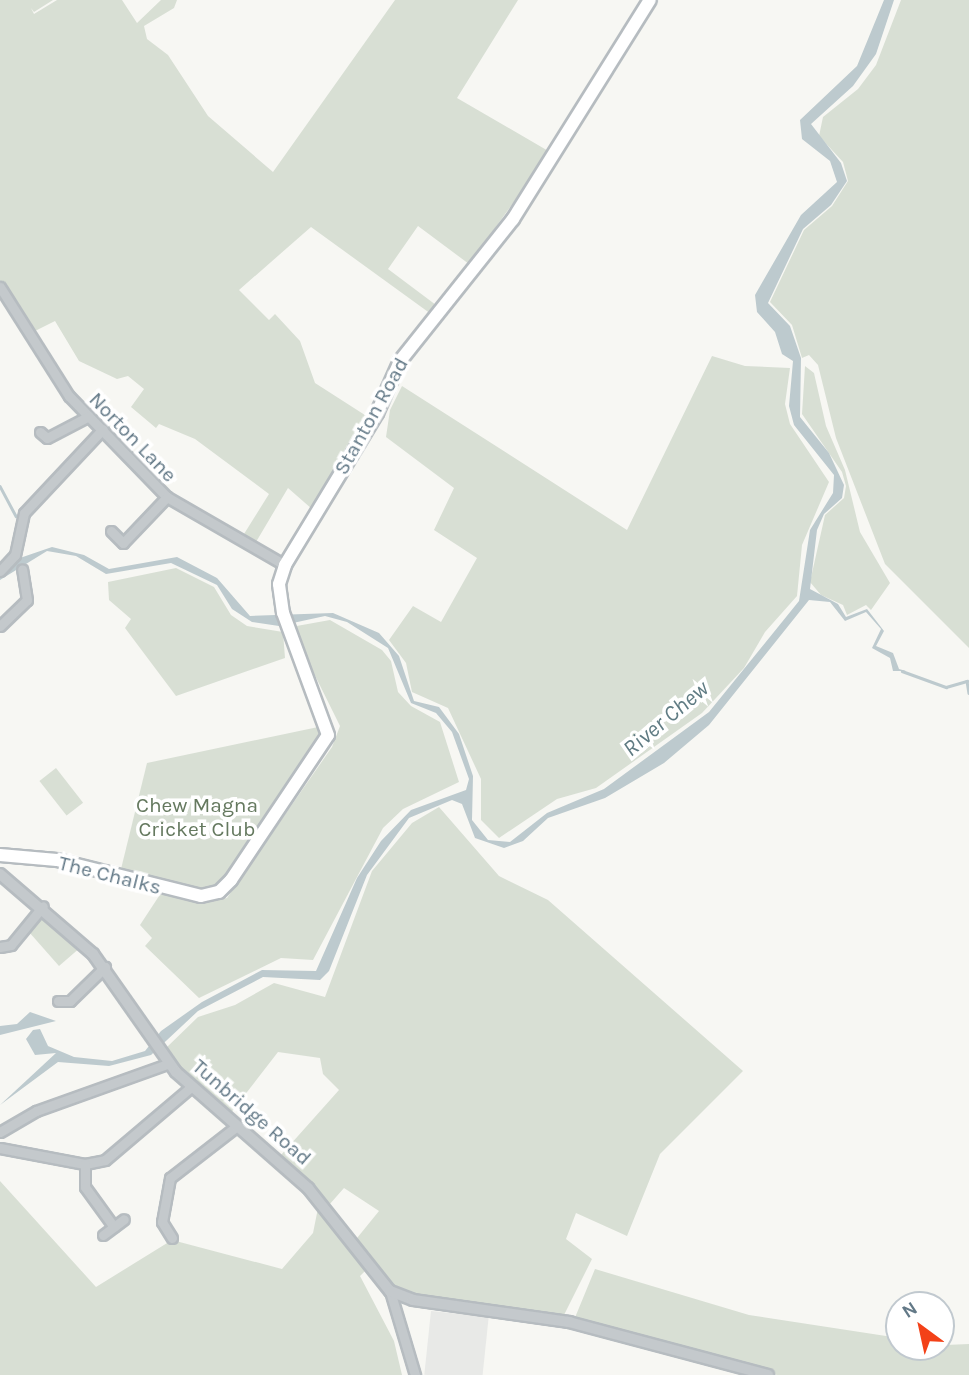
<!DOCTYPE html>
<html>
<head>
<meta charset="utf-8">
<style>
  body { margin:0 }
  #map { position:relative; width:969px; height:1375px; overflow:hidden; background:#f7f7f3; font-family:Karla,sans-serif }
  div>[style] { position:absolute }
  [style*='--x'] { left:calc(var(--x)*1px); top:calc(var(--y)*1px); width:calc(var(--w)*1px); rotate:calc(var(--a)*1deg) }
  .built>* { inset:0; background:#e8e9e7; transform-origin:0 0 }
  .green>* { inset:0; background:#d8dfd4; transform-origin:0 0 }
  .water>* { inset:0; background:#bdcace }
  .stream>* { height:2.5px; margin:-1.25px; padding:0 1.25px; transform-origin:1.25px; border-radius:1.25px; background:#bdcace }
  .roads { filter:drop-shadow(2px 0 #b6bcc0) drop-shadow(-2px 0 #b6bcc0) drop-shadow(0 2px #b6bcc0) drop-shadow(0 -2px #b6bcc0) }
  .minor>* { height:9px; margin:-4.5px; padding:0 4.5px; transform-origin:4.5px; border-radius:4.5px; background:#c4c9cc }
  .tertiary>* { height:10px; margin:-5px; padding:0 5px; transform-origin:5px; border-radius:5px; background:#c4c9cc }
  .secondary>* { height:12px; margin:-6px; padding:0 6px; transform-origin:6px; border-radius:6px; background:#fff }
  span { translate:-50% -50%; white-space:nowrap; text-align:center; line-height:1.15; -webkit-text-stroke:7px #fff; paint-order:stroke }
  .street-label { font-size:21px; color:#637987 }
  .park-label { font-size:21px; color:#65795f }
  .water-label { font-size:23px; color:#5f7b83; font-style:italic }
  .north { position:absolute; left:885px; top:1291px; width:70px; height:70px; box-sizing:border-box; background:#fff; border:2px solid #c1c9cf; border-radius:50%; rotate:327deg; font-size:19px; font-weight:700; line-height:28px; text-align:center; color:#637987 }
  .north::after { content:''; display:block; margin:auto; width:24px; height:32px; background:#f34118; clip-path:polygon(50% 0,100% 100%,50% 72%,0 100%) }
</style>
</head>
<body>
<div id="map">
  <div class="built">
    <i style="left:431px;top:1311px;width:58px;height:64px;rotate:6deg"></i>
  </div>
  <div class="green">
    <i style="clip-path:polygon(0 0,53px 0,34px 12px,31px 8px,34px 14px,57px 0,122px 0,137px 23px,161px 0,177px 0,174px 8px,144px 26px,147px 39px,168px 55px,208px 116px,273px 172px,395px 0,518px 0,457px 98px,550px 152px,469px 264px,418px 226px,388px 269px,436px 305px,431px 314px,311px 227px,239px 290px,269px 320px,275px 314px,300px 341px,315px 383px,368px 417px,312px 509px,288px 488px,256px 542px,244px 534px,269px 494px,195px 439px,159px 424px,156px 428px,131px 407px,144px 389px,128px 376px,117px 379px,79px 361px,55px 321px,35px 331px,0 281px)"></i>
    <i style="clip-path:polygon(901px 0,969px 0,969px 648px,885px 564px,836px 438px,818px 365px,809px 355px,802px 358px,792px 325px,770px 302px,804px 230px,832px 206px,848px 181px,843px 162px,819px 136px,823px 117px,858px 89px,876px 65px)"></i>
    <i style="clip-path:polygon(712px 356px,745px 366px,790px 368px,785px 404px,790px 424px,829px 482px,802px 545px,797px 596px,765px 632px,744px 668px,702px 713px,596px 788px,557px 799px,499px 838px,481px 820px,481px 779px,448px 708px,412px 692px,406px 663px,389px 640px,413px 606px,441px 622px,477px 558px,434px 530px,454px 488px,386px 437px,390px 410px,402px 386px,627px 530px)"></i>
    <i style="clip-path:polygon(805px 366px,814px 373px,826px 426px,845px 470px,860px 532px,890px 583px,871px 610px,866px 605px,847px 615px,843px 605px,821px 595px,810px 582px,825px 515px,844px 498px,846px 486px,842px 472px,802px 414px)"></i>
    <i style="clip-path:polygon(176px 568px,214px 587px,231px 615px,247px 626px,283px 632px,285px 658px,176px 696px,125px 628px,131px 619px,109px 600px,108px 582px)"></i>
    <i style="clip-path:polygon(330px 620px,382px 650px,391px 661px,398px 692px,411px 706px,440px 722px,459px 782px,403px 809px,383px 828px,313px 960px,281px 958px,199px 998px,145px 946px,152px 938px,140px 925px,161px 893px,201px 903px,227px 898px,332px 747px,340px 726px,291px 627px)"></i>
    <i style="clip-path:polygon(323px 726px,324px 737px,220px 888px,185px 889px,121px 869px,147px 763px)"></i>
    <i style="left:56px;top:768px;width:44px;height:21px;rotate:52deg"></i>
    <i style="clip-path:polygon(439px 807px,499px 876px,548px 900px,743px 1071px,660px 1154px,627px 1236px,576px 1213px,566px 1239px,592px 1259px,563px 1317px,404px 1294px,389px 1284px,353px 1243px,379px 1211px,344px 1188px,329px 1205px,281px 1155px,339px 1090px,323px 1074px,320px 1058px,278px 1052px,230px 1114px,181px 1070px,166px 1048px,198px 1017px,235px 1005px,274px 983px,325px 997px,372px 871px,412px 823px)"></i>
    <i style="clip-path:polygon(43px 914px,81px 947px,59px 966px,29px 932px)"></i>
    <i style="clip-path:polygon(0 1181px,96px 1287px,172px 1240px,282px 1269px,313px 1233px,318px 1208px,366px 1270px,360px 1276px,394px 1341px,402px 1375px,0 1375px)"></i>
    <i style="clip-path:polygon(595px 1269px,749px 1315px,899px 1338px,899px 1347px,969px 1344px,969px 1375px,777px 1375px,574px 1320px)"></i>
  </div>
  <div class="water">
    <i style="clip-path:polygon(884px 0,894px 0,876px 54px,853px 86px,811px 124px,841px 163px,847px 181px,831px 205px,803px 229px,768px 303px,790px 326px,801px 358px,800px 417px,829px 453px,844px 485px,842px 498px,824px 514px,817px 530px,810px 589px,838px 604px,846px 617px,867px 609px,884px 631px,876px 646px,893px 653px,899px 669px,906px 671px,893px 671px,890px 658px,872px 648px,881px 629px,866px 612px,845px 621px,830px 602px,809px 600px,709px 725px,664px 763px,605px 798px,548px 818px,523px 841px,504px 848px,475px 838px,462px 804px,452px 800px,409px 818px,367px 875px,329px 971px,320px 980px,263px 977px,198px 1011px,151px 1055px,109px 1066px,58px 1062px,0 1105px,56px 1053px,35px 1055px,26px 1039px,33px 1030px,40px 1029px,48px 1046px,74px 1057px,112px 1061px,145px 1051px,161px 1031px,202px 1002px,262px 970px,316px 971px,357px 878px,381px 841px,411px 810px,466px 790px,469px 779px,452px 732px,436px 713px,411px 703px,388px 648px,347px 622px,325px 616px,279px 626px,252px 622px,232px 609px,217px 585px,171px 563px,106px 574px,76px 556px,47px 551px,0 580px,0 575px,17px 559px,52px 547px,84px 555px,109px 569px,177px 557px,217px 578px,250px 616px,333px 613px,379px 633px,399px 656px,414px 701px,439px 707px,459px 734px,473px 776px,472px 820px,488px 840px,510px 842px,547px 813px,604px 789px,709px 712px,799px 601px,810px 530px,833px 493px,834px 475px,794px 425px,789px 406px,793px 361px,782px 354px,775px 332px,757px 312px,755px 295px,801px 215px,837px 182px,830px 161px,802px 139px,800px 120px,857px 66px)"></i>
    <i style="clip-path:polygon(30px 1012px,56px 1021px,0 1035px,0 1026px,17px 1024px)"></i>
  </div>
  <div class="stream">
    <i style="--x:0;--y:486;--w:34;--a:62"></i>
    <i style="--x:902;--y:671;--w:47;--a:20"></i>
    <i style="--x:946;--y:687;--w:22;--a:-16"></i>
    <i style="--x:967;--y:681;--w:12;--a:81"></i>
  </div>
  <div class="roads">
    <div class="minor">
      <i style="--x:0;--y:287;--w:129;--a:57.7"></i>
      <i style="--x:69;--y:396;--w:141;--a:45.9"></i>
      <i style="--x:167;--y:497;--w:136;--a:30"></i>
      <i style="--x:40;--y:432;--w:9;--a:41"></i>
      <i style="--x:47;--y:438;--w:47;--a:-27.6"></i>
      <i style="--x:111;--y:531;--w:17;--a:45"></i>
      <i style="--x:123;--y:543;--w:64;--a:-46.3"></i>
      <i style="--x:0;--y:571;--w:22;--a:-47"></i>
      <i style="--x:15;--y:555;--w:43;--a:-77.9"></i>
      <i style="--x:24;--y:513;--w:115;--a:-46.8"></i>
      <i style="--x:0;--y:626;--w:37;--a:-44"></i>
      <i style="--x:27;--y:600;--w:31;--a:-99"></i>
      <i style="--x:0;--y:947;--w:11;--a:-10"></i>
      <i style="--x:11;--y:945;--w:50;--a:-50.6"></i>
      <i style="--x:58;--y:1001;--w:12;--a:0"></i>
      <i style="--x:70;--y:1001;--w:49;--a:-44.2"></i>
      <i style="--x:0;--y:1132;--w:42;--a:-30.3"></i>
      <i style="--x:36;--y:1111;--w:142;--a:-19.7"></i>
      <i style="--x:0;--y:1148;--w:86;--a:10.7"></i>
      <i style="--x:85;--y:1164;--w:20;--a:-11"></i>
      <i style="--x:105;--y:1160;--w:113;--a:-40.3"></i>
      <i style="--x:85;--y:1164;--w:23;--a:90"></i>
      <i style="--x:85;--y:1187;--w:49;--a:54.1"></i>
      <i style="--x:103;--y:1235;--w:26;--a:-37"></i>
      <i style="--x:172;--y:1238;--w:19;--a:-122"></i>
      <i style="--x:162;--y:1222;--w:45;--a:-79.7"></i>
      <i style="--x:170;--y:1178;--w:85;--a:-37.8"></i>
      <i style="--x:390;--y:1291;--w:88;--a:73.4"></i>
    </div>
    <div class="tertiary">
      <i style="--x:0;--y:874;--w:123;--a:40.7"></i>
      <i style="--x:93;--y:954;--w:144;--a:54.9"></i>
      <i style="--x:176;--y:1072;--w:176;--a:41.3"></i>
      <i style="--x:308;--y:1188;--w:132;--a:51.5"></i>
      <i style="--x:390;--y:1291;--w:25;--a:21"></i>
      <i style="--x:413;--y:1300;--w:158;--a:8"></i>
      <i style="--x:569;--y:1322;--w:206;--a:14.9"></i>
    </div>
    <div class="secondary">
      <i style="--x:0;--y:855;--w:57;--a:5"></i>
      <i style="--x:57;--y:860;--w:148;--a:14"></i>
      <i style="--x:201;--y:896;--w:18;--a:-13"></i>
      <i style="--x:219;--y:892;--w:17;--a:-45"></i>
      <i style="--x:231;--y:880;--w:174;--a:-56.2"></i>
      <i style="--x:328;--y:735;--w:130;--a:-110.2"></i>
      <i style="--x:283;--y:613;--w:29;--a:-98"></i>
      <i style="--x:279;--y:584;--w:20;--a:-72"></i>
      <i style="--x:285;--y:565;--w:178;--a:-58.8"></i>
      <i style="--x:377;--y:413;--w:57;--a:-66.1"></i>
      <i style="--x:400;--y:361;--w:181;--a:-51.5"></i>
      <i style="--x:513;--y:219;--w:258;--a:-58"></i>
    </div>
  </div>
  <div class="street-label">
    <span style="left:371px;top:416px;rotate:-61deg">Stanton Road</span>
    <span style="left:133px;top:437px;rotate:46deg">Norton Lane</span>
    <span style="left:110px;top:875px;rotate:14deg">The Chalks</span>
    <span style="left:252px;top:1112px;rotate:41deg">Tunbridge Road</span>
  </div>
  <div class="park-label">
    <span style="left:197px;top:817px">Chew Magna<br>Cricket Club</span>
  </div>
  <div class="water-label">
    <span style="left:666px;top:719px;rotate:-40deg">River Chew</span>
  </div>
  <div class="north">N</div>
</div>
</body>
</html>
